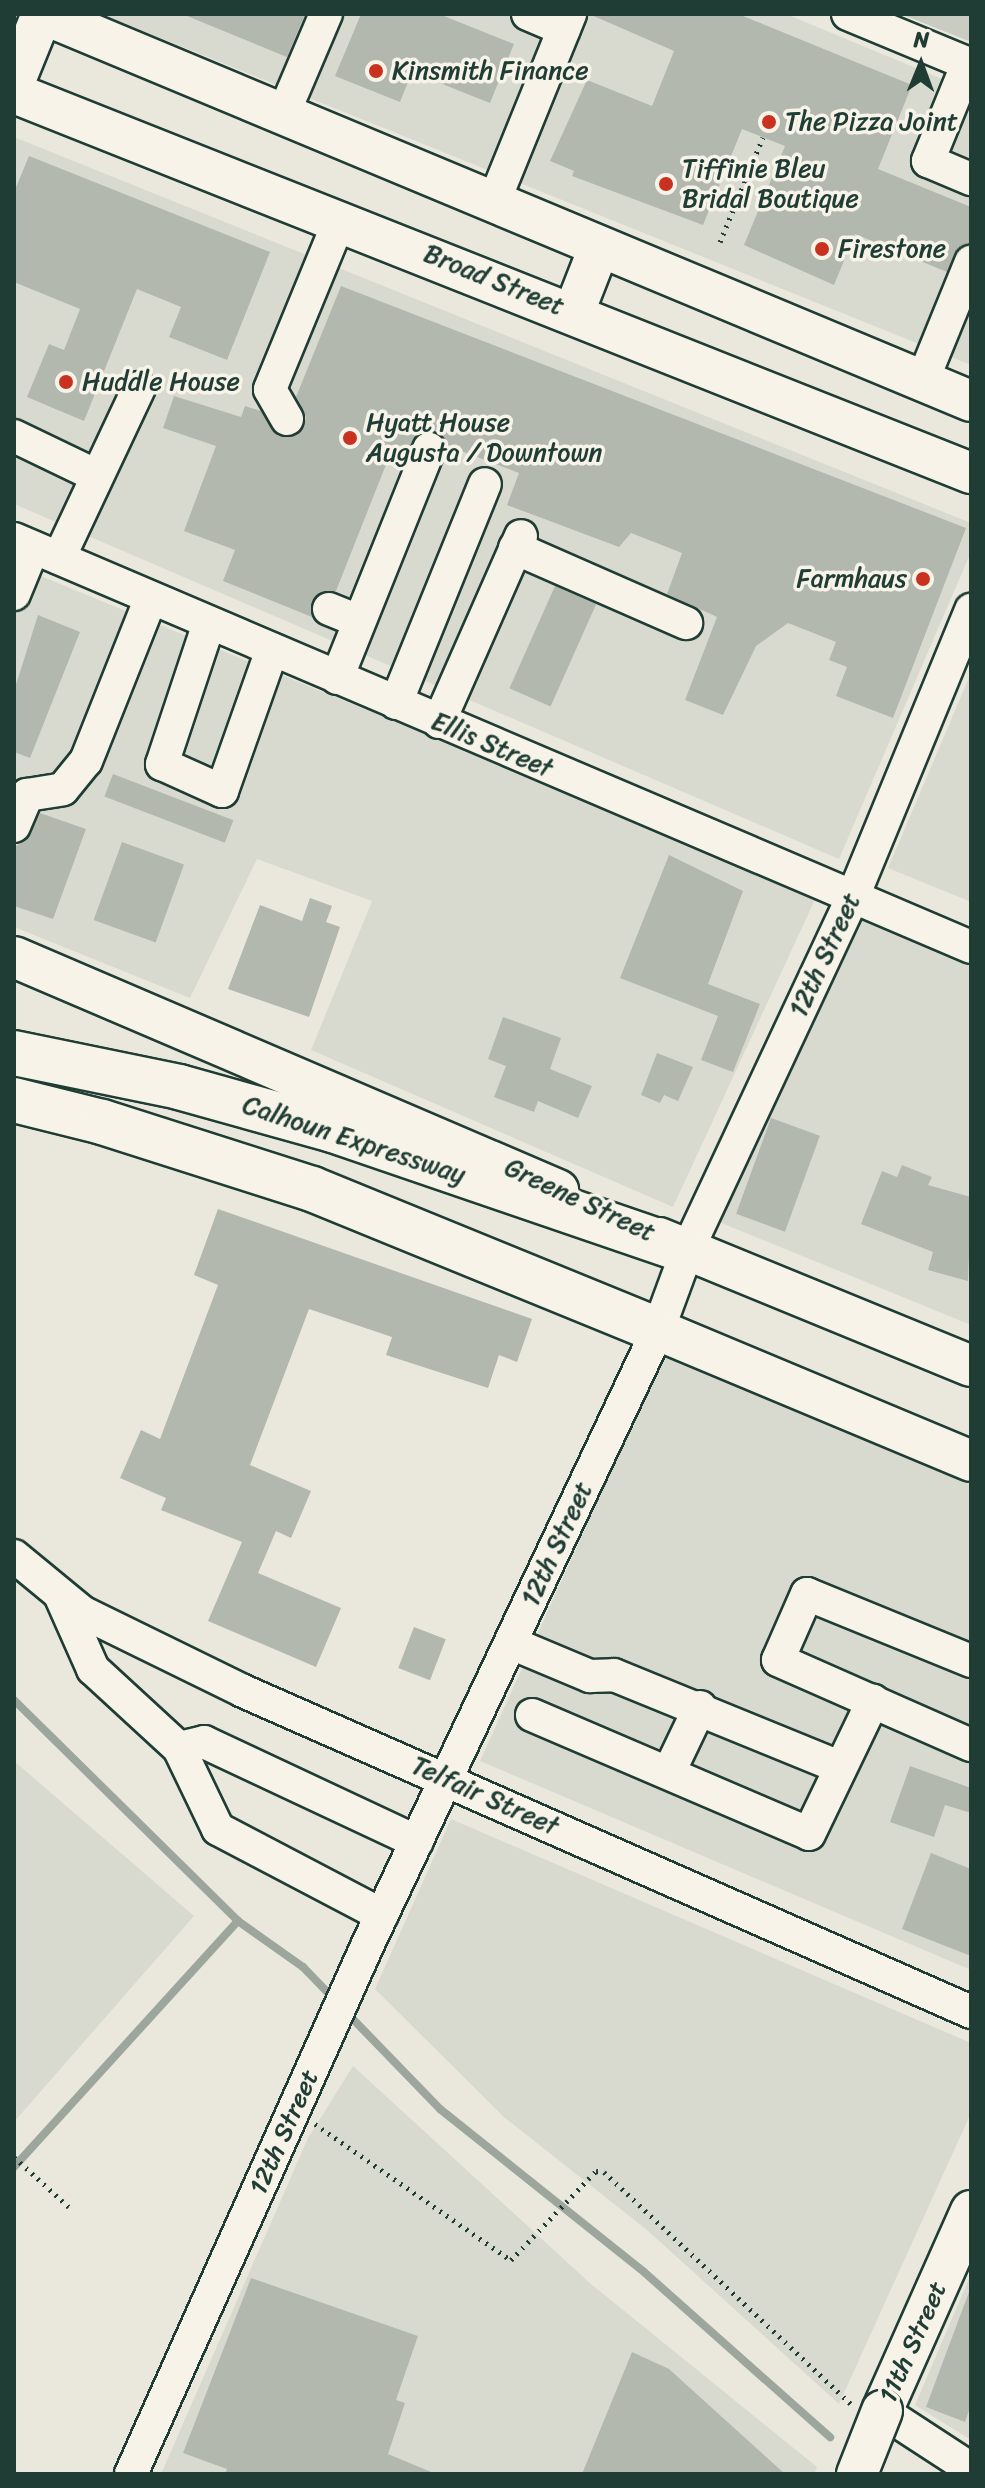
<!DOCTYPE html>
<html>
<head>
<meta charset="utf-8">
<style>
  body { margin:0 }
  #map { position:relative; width:985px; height:2488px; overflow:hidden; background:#eae8dd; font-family:Sriracha,sans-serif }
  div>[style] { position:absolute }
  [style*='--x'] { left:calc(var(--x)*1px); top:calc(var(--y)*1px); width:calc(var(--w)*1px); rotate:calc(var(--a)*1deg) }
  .built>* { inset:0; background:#d9dacf }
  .green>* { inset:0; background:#c8ccc1 }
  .stream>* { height:8px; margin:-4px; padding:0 4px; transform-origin:4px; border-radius:4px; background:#9ca69c }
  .building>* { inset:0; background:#b2b8ae; transform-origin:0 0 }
  .path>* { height:5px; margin-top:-2.5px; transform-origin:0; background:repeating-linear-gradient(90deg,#1f3d34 0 2px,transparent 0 8px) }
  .roads { filter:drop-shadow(2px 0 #1f3d34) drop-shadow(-2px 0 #1f3d34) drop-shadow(0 2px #1f3d34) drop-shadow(0 -2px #1f3d34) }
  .minor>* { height:32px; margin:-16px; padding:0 16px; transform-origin:16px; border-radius:16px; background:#f7f3e8 }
  .major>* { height:40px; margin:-20px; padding:0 20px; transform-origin:20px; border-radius:20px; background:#f7f3e8 }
  .highway>* { height:44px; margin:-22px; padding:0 22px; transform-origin:22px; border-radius:22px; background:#f7f3e8 }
  .bridges { filter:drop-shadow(2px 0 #1f3d34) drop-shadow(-2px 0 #1f3d34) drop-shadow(0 2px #1f3d34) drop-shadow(0 -2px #1f3d34) }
  .major-bridge>* { height:40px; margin:-20px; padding:0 20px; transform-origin:20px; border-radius:20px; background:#f7f3e8 }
  .dots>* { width:22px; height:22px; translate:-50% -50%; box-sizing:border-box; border:4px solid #f7f3e8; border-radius:50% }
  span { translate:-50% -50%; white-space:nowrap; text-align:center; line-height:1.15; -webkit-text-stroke:7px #f7f3e8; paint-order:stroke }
  .poi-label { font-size:26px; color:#1f3d34 }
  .left { translate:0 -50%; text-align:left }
  .right { translate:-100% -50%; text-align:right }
  .street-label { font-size:26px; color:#1f3d34 }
  .frame { position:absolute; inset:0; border:16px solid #1f3d34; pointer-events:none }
  .north { position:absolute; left:881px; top:24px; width:80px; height:80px; -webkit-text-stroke:6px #f7f3e8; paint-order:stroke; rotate:1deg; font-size:22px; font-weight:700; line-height:32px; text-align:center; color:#1f3d34 }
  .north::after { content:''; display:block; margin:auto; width:28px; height:36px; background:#1f3d34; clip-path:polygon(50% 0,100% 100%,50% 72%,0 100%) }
</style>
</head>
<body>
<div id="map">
  <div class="built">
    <i style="clip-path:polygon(101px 14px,786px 14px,971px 91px,971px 365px)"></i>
    <i style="clip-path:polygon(14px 137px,971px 523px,971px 552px,839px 859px,14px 504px)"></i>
    <i style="clip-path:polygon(14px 565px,817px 895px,673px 1207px,311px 1050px,372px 901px,257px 859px,190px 998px,14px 927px)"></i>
    <i style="clip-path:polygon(971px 673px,971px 902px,888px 868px)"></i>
    <i style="clip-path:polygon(858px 918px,971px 964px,971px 1325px,719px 1222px)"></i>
    <i style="clip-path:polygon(665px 1352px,971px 1483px,971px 1970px,480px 1761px)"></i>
    <i style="clip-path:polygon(14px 1761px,194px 1916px,14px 2122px)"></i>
    <i style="clip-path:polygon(451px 1819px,971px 2043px,971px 2113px,839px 2404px,647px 2230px,505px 2118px,375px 1989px)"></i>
    <i style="clip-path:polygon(353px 2066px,591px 2284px,817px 2467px,814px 2474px,161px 2474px,308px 2138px)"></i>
    <i style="clip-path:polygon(971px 2274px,971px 2440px,915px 2405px)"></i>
  </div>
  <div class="green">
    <i style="clip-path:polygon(901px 14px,971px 14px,971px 42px)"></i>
  </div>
  <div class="stream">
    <i style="--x:14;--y:1700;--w:315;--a:44.6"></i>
    <i style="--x:238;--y:1921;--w:80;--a:35.3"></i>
    <i style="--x:303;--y:1967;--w:46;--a:45.9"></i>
    <i style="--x:347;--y:2013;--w:134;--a:45.9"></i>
    <i style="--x:440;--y:2109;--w:261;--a:38.6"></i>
    <i style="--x:644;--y:2272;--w:249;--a:41.6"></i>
    <i style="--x:14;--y:2167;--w:333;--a:-47.7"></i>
  </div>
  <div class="building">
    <i style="clip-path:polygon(182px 14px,305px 14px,287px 57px)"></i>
    <i style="clip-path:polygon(361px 14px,439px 14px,514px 44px,490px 103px,412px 72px,400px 102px,335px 76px)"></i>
    <i style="clip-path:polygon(589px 14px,738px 14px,912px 85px,878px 169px,971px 207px,971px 243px,959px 248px,947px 272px,855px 234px,834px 285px,744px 245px,785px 146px,742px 129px,703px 225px,572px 176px,574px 171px,550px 161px,587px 80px,652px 106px,674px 51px)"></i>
    <i style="clip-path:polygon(29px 156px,270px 252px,227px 360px,169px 337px,181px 307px,137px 289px,84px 421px,27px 397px,49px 344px,64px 350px,80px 309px,14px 282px,14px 192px)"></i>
    <i style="clip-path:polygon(341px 286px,966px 528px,893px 718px,836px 696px,847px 667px,829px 660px,836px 642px,788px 623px,756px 646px,723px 715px,685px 700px,717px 617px,667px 594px,682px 553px,631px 533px,619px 547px,507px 505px,519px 473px,448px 446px,435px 431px,417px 435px,403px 463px,389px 457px,336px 591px,317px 595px,312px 617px,223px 581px,235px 550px,184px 531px,216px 446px,163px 428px,174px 396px,241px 417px,245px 406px,261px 411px,278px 436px,297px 435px,306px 418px,296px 397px)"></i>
    <i style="left:555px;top:586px;width:45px;height:112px;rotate:24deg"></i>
    <i style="clip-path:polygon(38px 615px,80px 632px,30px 758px,14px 752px,14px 691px)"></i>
    <i style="left:113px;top:774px;width:129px;height:24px;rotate:21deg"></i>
    <i style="clip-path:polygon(40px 813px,86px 829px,53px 919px,14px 906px,14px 847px,26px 841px)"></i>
    <i style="left:122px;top:842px;width:66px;height:83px;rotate:20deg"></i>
    <i style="clip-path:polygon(669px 855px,743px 891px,708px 984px,760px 1004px,733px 1072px,701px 1060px,718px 1016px,620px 978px)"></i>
    <i style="clip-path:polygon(310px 898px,332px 906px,326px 922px,340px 927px,309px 1017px,228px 989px,260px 905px,302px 921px)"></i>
    <i style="clip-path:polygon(503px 1017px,561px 1038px,550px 1069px,592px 1086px,578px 1118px,538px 1101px,534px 1112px,494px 1097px,506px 1066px,488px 1059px)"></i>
    <i style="clip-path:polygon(657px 1053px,693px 1067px,678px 1101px,664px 1095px,660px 1103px,641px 1095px)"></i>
    <i style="left:771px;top:1118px;width:52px;height:102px;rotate:20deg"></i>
    <i style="clip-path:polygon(902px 1165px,932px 1177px,928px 1185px,971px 1197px,968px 1281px,928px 1270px,933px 1252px,861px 1224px,882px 1171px,897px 1177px)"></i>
    <i style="clip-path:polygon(218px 1209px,532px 1319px,517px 1362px,499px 1355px,488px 1388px,386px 1355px,392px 1337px,309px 1309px,250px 1465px,311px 1491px,291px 1538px,276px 1531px,258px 1573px,341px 1608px,316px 1667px,208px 1621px,242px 1542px,161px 1510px,166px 1498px,120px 1478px,141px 1430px,160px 1439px,218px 1285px,194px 1275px)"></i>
    <i style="left:414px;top:1627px;width:34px;height:44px;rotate:21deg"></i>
    <i style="clip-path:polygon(910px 1766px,971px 1788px,971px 1813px,945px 1805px,934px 1837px,890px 1822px)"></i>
    <i style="clip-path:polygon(931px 1853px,971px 1869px,971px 1956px,902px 1929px)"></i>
    <i style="clip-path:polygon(251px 2278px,418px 2336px,396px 2400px,405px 2403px,388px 2454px,436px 2474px,225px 2474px,227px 2469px,183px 2453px)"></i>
    <i style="clip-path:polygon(969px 2292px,971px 2405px,965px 2422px,926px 2407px)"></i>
    <i style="clip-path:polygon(632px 2352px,669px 2369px,785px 2474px,582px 2474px)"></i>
  </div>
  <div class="path">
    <i style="--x:720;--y:242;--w:113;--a:-67.7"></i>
    <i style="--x:315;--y:2124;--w:239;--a:34.8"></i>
    <i style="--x:511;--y:2260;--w:123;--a:-46.3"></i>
    <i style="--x:596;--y:2171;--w:8;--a:7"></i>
    <i style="--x:604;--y:2172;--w:342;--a:43.2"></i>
    <i style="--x:14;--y:2157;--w:74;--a:42.3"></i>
  </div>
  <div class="roads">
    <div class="minor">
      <i style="--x:528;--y:14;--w:39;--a:23"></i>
      <i style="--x:848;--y:14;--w:133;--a:22.5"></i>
      <i style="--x:968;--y:63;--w:106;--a:112.2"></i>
      <i style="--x:928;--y:161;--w:47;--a:22.7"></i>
      <i style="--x:282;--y:117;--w:112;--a:-66.9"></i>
      <i style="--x:493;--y:204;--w:205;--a:-67.9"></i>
      <i style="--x:922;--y:382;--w:130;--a:-67.8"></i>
      <i style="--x:287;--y:419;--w:34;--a:-120"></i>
      <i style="--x:270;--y:389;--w:184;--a:-67.6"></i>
      <i style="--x:14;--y:436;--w:92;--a:25.7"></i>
      <i style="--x:14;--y:539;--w:1040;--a:23.09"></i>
      <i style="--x:515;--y:548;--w:187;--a:23.7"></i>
      <i style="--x:59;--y:558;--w:188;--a:-64.8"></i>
      <i style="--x:14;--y:594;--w:50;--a:-67.6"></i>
      <i style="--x:329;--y:609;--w:32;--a:22"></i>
      <i style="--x:209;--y:623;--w:149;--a:108.4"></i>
      <i style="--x:162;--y:764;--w:66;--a:24.2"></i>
      <i style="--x:222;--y:791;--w:150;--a:-70.5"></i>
      <i style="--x:337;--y:678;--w:247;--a:-68.1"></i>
      <i style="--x:396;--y:703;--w:236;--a:-67.9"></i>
      <i style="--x:439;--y:722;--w:203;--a:-66.2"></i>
      <i style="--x:14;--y:826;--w:34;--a:-67"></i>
      <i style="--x:27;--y:795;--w:36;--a:-9"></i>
      <i style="--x:63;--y:789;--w:36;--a:-51"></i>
      <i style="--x:86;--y:761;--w:175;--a:-68.3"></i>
      <i style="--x:14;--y:1556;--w:88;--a:39.5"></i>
      <i style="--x:82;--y:1612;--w:179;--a:26.1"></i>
      <i style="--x:243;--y:1691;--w:796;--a:23.79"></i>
      <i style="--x:61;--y:1597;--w:79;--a:66"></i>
      <i style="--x:93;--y:1669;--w:117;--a:42.6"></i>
      <i style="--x:179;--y:1748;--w:90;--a:64.3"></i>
      <i style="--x:218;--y:1829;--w:185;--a:27.7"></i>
      <i style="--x:511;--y:1643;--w:86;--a:22.7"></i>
      <i style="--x:590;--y:1676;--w:24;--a:-2"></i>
      <i style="--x:614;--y:1675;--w:244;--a:22.2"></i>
      <i style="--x:971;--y:1661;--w:177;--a:-157.8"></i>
      <i style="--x:807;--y:1594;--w:72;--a:113.7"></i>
      <i style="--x:778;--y:1660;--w:211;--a:23.8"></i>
      <i style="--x:532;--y:1715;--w:301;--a:23.2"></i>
      <i style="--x:809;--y:1834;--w:148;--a:-64.3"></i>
      <i style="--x:179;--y:1748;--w:26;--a:-13"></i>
      <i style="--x:204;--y:1742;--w:235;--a:25.1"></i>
      <i style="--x:669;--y:1772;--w:72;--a:-64.5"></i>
      <i style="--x:882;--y:2411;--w:106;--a:33.1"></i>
      <i style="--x:131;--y:2474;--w:581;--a:-65.91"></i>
      <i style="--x:368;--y:1944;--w:679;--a:-64.72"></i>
      <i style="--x:658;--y:1330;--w:84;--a:-69.8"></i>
      <i style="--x:687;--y:1251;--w:389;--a:-64.9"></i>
      <i style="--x:852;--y:899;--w:313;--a:-67.6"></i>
    </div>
    <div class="major">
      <i style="--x:43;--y:14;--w:1005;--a:22.64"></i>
      <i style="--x:14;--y:83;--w:74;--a:-67.9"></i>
      <i style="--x:14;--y:93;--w:1030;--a:21.66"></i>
      <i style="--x:574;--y:312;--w:69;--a:-68.7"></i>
      <i style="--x:14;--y:957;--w:592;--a:23.19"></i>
      <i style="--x:659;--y:1238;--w:337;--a:22.3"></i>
      <i style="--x:658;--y:1330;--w:339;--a:22.7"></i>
      <i style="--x:882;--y:2411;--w:219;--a:-66"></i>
    </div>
    <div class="highway">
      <i style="--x:14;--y:1053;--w:168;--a:11.6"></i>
      <i style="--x:179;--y:1087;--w:160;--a:15.6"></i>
      <i style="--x:333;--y:1130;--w:374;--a:18.9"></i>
      <i style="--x:14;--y:1100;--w:91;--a:14"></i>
      <i style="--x:102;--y:1122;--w:220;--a:17.7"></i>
      <i style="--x:312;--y:1189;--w:374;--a:22.2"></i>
    </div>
  </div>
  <div class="bridges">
    <div class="major-bridge">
      <i style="--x:857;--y:2474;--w:68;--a:-68.4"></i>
    </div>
  </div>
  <div class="dots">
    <i style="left:376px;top:71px;background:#c8321e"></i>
    <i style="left:769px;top:122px;background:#c8321e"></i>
    <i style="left:666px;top:184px;background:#c8321e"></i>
    <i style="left:822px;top:249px;background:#c8321e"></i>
    <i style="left:66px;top:382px;background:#c8321e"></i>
    <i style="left:350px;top:438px;background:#c8321e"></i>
    <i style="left:923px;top:579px;background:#c8321e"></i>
  </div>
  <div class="poi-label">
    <span class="left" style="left:392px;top:71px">Kinsmith Finance</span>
    <span class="left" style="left:785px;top:122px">The Pizza Joint</span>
    <span class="left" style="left:682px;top:184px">Tiffinie Bleu<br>Bridal Boutique</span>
    <span class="left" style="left:838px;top:249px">Firestone</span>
    <span class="left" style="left:82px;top:382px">Huddle House</span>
    <span class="left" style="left:366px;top:438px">Hyatt House<br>Augusta / Downtown</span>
    <span class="right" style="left:907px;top:579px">Farmhaus</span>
  </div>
  <div class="street-label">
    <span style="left:494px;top:280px;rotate:22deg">Broad Street</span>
    <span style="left:492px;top:745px;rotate:23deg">Ellis Street</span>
    <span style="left:825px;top:955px;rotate:-65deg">12th Street</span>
    <span style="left:354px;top:1140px;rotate:18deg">Calhoun Expressway</span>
    <span style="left:580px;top:1200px;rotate:25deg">Greene Street</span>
    <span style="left:557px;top:1544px;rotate:-65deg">12th Street</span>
    <span style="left:485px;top:1796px;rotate:24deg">Telfair Street</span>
    <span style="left:284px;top:2132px;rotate:-66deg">12th Street</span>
    <span style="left:913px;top:2342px;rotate:-66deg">11th Street</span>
  </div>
  <div class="frame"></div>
  <div class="north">N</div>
</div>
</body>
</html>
